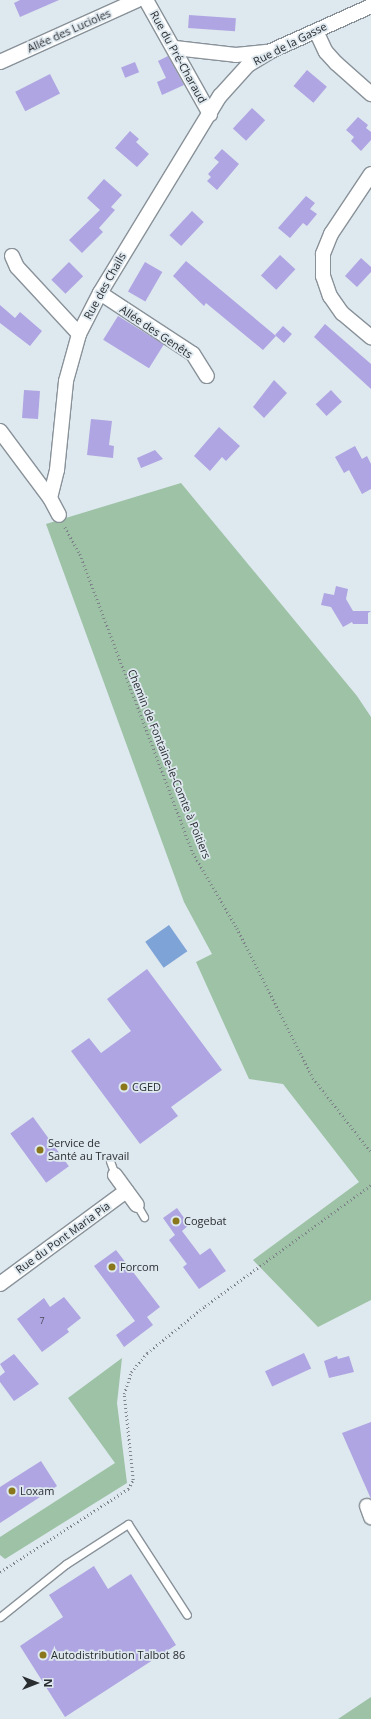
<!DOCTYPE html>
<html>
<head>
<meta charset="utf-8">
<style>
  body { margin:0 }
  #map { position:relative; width:371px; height:1719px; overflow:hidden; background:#dee8ef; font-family:"Open Sans",sans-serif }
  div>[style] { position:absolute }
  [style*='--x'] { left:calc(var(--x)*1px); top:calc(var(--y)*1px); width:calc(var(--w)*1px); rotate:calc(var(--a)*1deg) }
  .green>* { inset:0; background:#9dc2a5 }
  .water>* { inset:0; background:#7ea3d7; transform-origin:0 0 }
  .building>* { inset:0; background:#afa5e2; transform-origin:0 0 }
  .path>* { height:2.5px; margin-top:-1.25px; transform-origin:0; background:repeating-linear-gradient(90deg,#7e8489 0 1px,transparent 0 4px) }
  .roads { filter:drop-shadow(1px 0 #899299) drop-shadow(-1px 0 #899299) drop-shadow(0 1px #899299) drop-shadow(0 -1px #899299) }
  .service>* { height:7px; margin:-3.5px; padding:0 3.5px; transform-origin:3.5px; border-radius:3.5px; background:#fff }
  .minor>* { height:14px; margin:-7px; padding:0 7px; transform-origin:7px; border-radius:7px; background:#fff }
  .dots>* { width:11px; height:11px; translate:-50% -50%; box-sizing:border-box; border:2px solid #dee8ef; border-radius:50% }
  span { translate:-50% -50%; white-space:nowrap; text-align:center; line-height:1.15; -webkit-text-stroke:3.5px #dee8ef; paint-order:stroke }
  .number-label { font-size:9px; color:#4b4b5c }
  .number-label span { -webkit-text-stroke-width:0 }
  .street-label { font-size:11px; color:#2a2d30 }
  .poi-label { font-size:11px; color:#2a2d30 }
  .left { translate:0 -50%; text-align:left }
  .north { position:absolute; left:16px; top:1663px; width:40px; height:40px; -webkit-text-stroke:3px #dee8ef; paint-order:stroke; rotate:90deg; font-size:11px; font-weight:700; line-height:16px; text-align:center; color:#2a2d30 }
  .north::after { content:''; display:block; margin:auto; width:14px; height:18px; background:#2a2d30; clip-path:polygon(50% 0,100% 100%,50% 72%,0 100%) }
</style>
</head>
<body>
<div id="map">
  <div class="green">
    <i style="clip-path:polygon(181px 483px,357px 696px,371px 717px,371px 1300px,318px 1327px,253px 1260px,359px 1182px,283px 1084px,249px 1079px,196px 962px,212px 954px,184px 902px,46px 524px)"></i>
    <i style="clip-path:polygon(122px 1358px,117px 1403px,127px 1483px,5px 1559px,0 1555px,0 1537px,115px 1463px,68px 1398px)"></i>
    <i style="clip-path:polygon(371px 1697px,371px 1719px,338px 1719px)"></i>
  </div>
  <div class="water">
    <i style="left:169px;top:925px;width:32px;height:29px;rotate:55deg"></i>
  </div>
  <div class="building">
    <i style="clip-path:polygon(20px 0,59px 0,20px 17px,14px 3px)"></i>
    <i style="left:189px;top:15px;width:47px;height:13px;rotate:4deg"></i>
    <i style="clip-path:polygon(168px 56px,184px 85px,162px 95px,157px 82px,166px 78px,158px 61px)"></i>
    <i style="left:135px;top:62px;width:11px;height:15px;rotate:68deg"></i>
    <i style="left:307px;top:70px;width:26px;height:21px;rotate:40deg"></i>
    <i style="left:50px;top:74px;width:22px;height:39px;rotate:63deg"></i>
    <i style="left:252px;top:108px;width:18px;height:28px;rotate:43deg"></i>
    <i style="clip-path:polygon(358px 117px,368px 125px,366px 128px,371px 132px,371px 140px,361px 151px,351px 141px,354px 137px,346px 130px)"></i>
    <i style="clip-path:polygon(130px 131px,139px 139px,136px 142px,149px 154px,137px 167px,115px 148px)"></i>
    <i style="clip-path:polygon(222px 149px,239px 164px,217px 190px,207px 181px,211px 177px,208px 174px,219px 162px,214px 158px)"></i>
    <i style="clip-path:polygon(104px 179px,122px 195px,111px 207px,115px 210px,99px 228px,103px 232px,82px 253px,69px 240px,100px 210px,87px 198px)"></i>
    <i style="clip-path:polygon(306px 196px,315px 203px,310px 209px,317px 214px,307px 226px,303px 223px,290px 238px,278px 228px)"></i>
    <i style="left:192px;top:211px;width:16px;height:33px;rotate:43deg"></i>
    <i style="left:280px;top:255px;width:21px;height:28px;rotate:43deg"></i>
    <i style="clip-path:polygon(361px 258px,371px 267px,371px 272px,357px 287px,345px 276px)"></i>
    <i style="clip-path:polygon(186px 261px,276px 336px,263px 350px,206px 303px,204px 306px,173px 276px)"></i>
    <i style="left:69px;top:262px;width:20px;height:25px;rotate:45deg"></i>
    <i style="left:145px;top:262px;width:20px;height:34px;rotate:30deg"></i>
    <i style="clip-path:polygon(0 305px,15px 318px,20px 312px,42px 331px,30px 346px,0 323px)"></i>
    <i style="left:118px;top:316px;width:54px;height:28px;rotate:32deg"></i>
    <i style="clip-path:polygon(325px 324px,371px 364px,371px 389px,314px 337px)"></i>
    <i style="left:283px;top:326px;width:12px;height:12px;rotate:42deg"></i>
    <i style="clip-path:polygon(274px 380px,287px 393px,264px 418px,253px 407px)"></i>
    <i style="left:24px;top:390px;width:16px;height:28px;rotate:4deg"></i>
    <i style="left:331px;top:390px;width:16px;height:21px;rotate:47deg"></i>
    <i style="clip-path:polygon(91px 419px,112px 421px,109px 445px,114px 446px,113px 458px,87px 455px)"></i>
    <i style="clip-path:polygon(219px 427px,240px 446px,226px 461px,222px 457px,210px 471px,194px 456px)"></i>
    <i style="clip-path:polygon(355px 446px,362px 459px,367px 456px,371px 464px,371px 489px,362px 494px,349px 470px,344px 473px,335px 457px)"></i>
    <i style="clip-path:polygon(155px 450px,163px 459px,141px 468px,137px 458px)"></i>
    <i style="clip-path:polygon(336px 586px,348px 589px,346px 599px,353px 611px,371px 611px,368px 613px,368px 624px,353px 624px,352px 622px,343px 627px,331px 607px,321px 605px,324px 593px,334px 595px)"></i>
    <i style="clip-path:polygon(147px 969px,222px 1070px,171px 1107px,178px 1116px,140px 1144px,71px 1051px,89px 1038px,101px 1053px,131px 1031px,107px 999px)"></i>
    <i style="left:33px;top:1117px;width:61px;height:28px;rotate:54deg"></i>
    <i style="clip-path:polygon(177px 1208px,189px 1225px,182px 1231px,200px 1255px,210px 1248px,226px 1271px,199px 1289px,183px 1267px,187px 1264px,169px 1240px,175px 1235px,163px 1218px)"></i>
    <i style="clip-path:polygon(116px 1250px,160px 1307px,147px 1317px,153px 1325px,124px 1347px,116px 1335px,135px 1321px,94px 1266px)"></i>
    <i style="clip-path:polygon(64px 1297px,81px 1318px,67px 1329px,69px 1332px,42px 1352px,17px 1319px,44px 1298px,50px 1307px)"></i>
    <i style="left:304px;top:1353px;width:17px;height:43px;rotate:65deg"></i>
    <i style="clip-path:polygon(14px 1354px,39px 1384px,14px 1401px,0 1382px,0 1376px,5px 1372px,0 1364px)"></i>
    <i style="clip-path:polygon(337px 1356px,338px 1359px,349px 1356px,354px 1372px,329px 1378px,324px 1361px)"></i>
    <i style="clip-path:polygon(371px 1422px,371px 1499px,342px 1433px)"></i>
    <i style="clip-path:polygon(41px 1461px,57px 1486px,0 1523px,0 1487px)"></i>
    <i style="clip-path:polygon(94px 1566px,108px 1589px,131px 1574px,176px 1645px,65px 1717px,20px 1646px,63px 1617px,49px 1595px)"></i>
  </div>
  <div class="path">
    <i style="--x:65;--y:527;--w:31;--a:61"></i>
    <i style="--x:80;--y:554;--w:320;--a:69.3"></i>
    <i style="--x:193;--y:853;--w:87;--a:59.6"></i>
    <i style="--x:237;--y:928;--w:168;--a:63.1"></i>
    <i style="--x:313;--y:1078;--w:94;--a:51.9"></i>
    <i style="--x:0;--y:1572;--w:153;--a:-33"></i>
    <i style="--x:128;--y:1489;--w:10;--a:-61"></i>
    <i style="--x:133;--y:1480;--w:86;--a:-96"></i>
    <i style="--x:124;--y:1394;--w:23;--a:-72"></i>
    <i style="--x:131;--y:1372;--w:25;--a:-50"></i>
    <i style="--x:147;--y:1353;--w:75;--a:-39"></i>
    <i style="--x:205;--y:1306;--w:205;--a:-36.1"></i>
  </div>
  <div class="roads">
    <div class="service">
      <i style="--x:110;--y:1161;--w:15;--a:70"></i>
      <i style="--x:137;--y:1205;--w:14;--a:60"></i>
      <i style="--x:0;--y:1617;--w:85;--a:-38.8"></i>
      <i style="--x:66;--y:1564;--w:74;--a:-32.8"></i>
      <i style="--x:128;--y:1524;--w:108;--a:57"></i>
    </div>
    <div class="minor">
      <i style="--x:146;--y:0;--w:131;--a:60.7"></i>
      <i style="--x:316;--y:31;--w:23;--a:65"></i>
      <i style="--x:326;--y:52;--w:15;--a:48"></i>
      <i style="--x:336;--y:63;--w:47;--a:41.5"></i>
      <i style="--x:175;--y:48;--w:61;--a:6.5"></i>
      <i style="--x:236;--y:55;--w:30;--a:-6"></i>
      <i style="--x:0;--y:62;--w:150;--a:-24.3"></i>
      <i style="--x:371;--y:174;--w:72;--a:123.7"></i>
      <i style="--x:331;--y:234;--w:22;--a:112"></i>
      <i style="--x:323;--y:254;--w:22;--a:90"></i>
      <i style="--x:323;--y:276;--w:21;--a:71"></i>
      <i style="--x:330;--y:296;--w:21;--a:55"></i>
      <i style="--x:342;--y:313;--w:38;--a:40"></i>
      <i style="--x:12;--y:256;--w:12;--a:66"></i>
      <i style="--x:17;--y:267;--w:91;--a:47.2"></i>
      <i style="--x:100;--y:293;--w:111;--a:33.3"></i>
      <i style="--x:193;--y:354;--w:26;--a:58"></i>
      <i style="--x:0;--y:431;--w:84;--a:53.3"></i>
      <i style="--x:50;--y:498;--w:19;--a:62"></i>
      <i style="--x:50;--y:498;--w:29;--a:-76"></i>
      <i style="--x:57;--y:470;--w:89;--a:-84.2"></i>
      <i style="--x:66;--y:381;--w:49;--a:-74.5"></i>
      <i style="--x:79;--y:334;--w:46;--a:-62.9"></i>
      <i style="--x:100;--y:293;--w:231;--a:-58.7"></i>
      <i style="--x:220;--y:96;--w:42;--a:-47.9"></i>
      <i style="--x:248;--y:65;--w:27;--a:-31"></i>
      <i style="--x:271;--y:51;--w:110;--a:-24.2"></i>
      <i style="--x:115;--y:1175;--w:37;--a:54"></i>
      <i style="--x:0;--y:1284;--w:157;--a:-36.4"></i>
      <i style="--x:367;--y:1506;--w:12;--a:70"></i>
    </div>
  </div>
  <div class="dots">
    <i style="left:124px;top:1087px;background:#8a771b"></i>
    <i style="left:40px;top:1150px;background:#8a771b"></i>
    <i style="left:176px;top:1221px;background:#8a771b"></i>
    <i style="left:112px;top:1267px;background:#8a771b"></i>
    <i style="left:12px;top:1491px;background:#8a771b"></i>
    <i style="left:43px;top:1655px;background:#8a771b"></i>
  </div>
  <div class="number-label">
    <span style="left:42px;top:1321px">7</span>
  </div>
  <div class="street-label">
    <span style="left:69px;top:31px;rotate:-24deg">Allée des Lucioles</span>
    <span style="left:290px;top:44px;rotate:-27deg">Rue de la Gasse</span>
    <span style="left:178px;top:57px;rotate:61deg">Rue du Pré-Charaud</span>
    <span style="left:105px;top:286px;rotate:-61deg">Rue des Chails</span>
    <span style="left:156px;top:332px;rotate:34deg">Allée des Genêts</span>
    <span style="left:169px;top:764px;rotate:68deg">Chemin de Fontaine-le-Comte à Poitiers</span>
    <span style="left:63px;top:1238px;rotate:-36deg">Rue du Pont Maria Pia</span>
  </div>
  <div class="poi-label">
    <span class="left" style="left:132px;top:1087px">CGED</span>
    <span class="left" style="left:48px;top:1150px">Service de<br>Santé au Travail</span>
    <span class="left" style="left:184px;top:1221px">Cogebat</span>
    <span class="left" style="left:120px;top:1267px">Forcom</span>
    <span class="left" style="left:20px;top:1491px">Loxam</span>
    <span class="left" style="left:51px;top:1655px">Autodistribution Talbot 86</span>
  </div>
  <div class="north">N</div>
</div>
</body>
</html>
